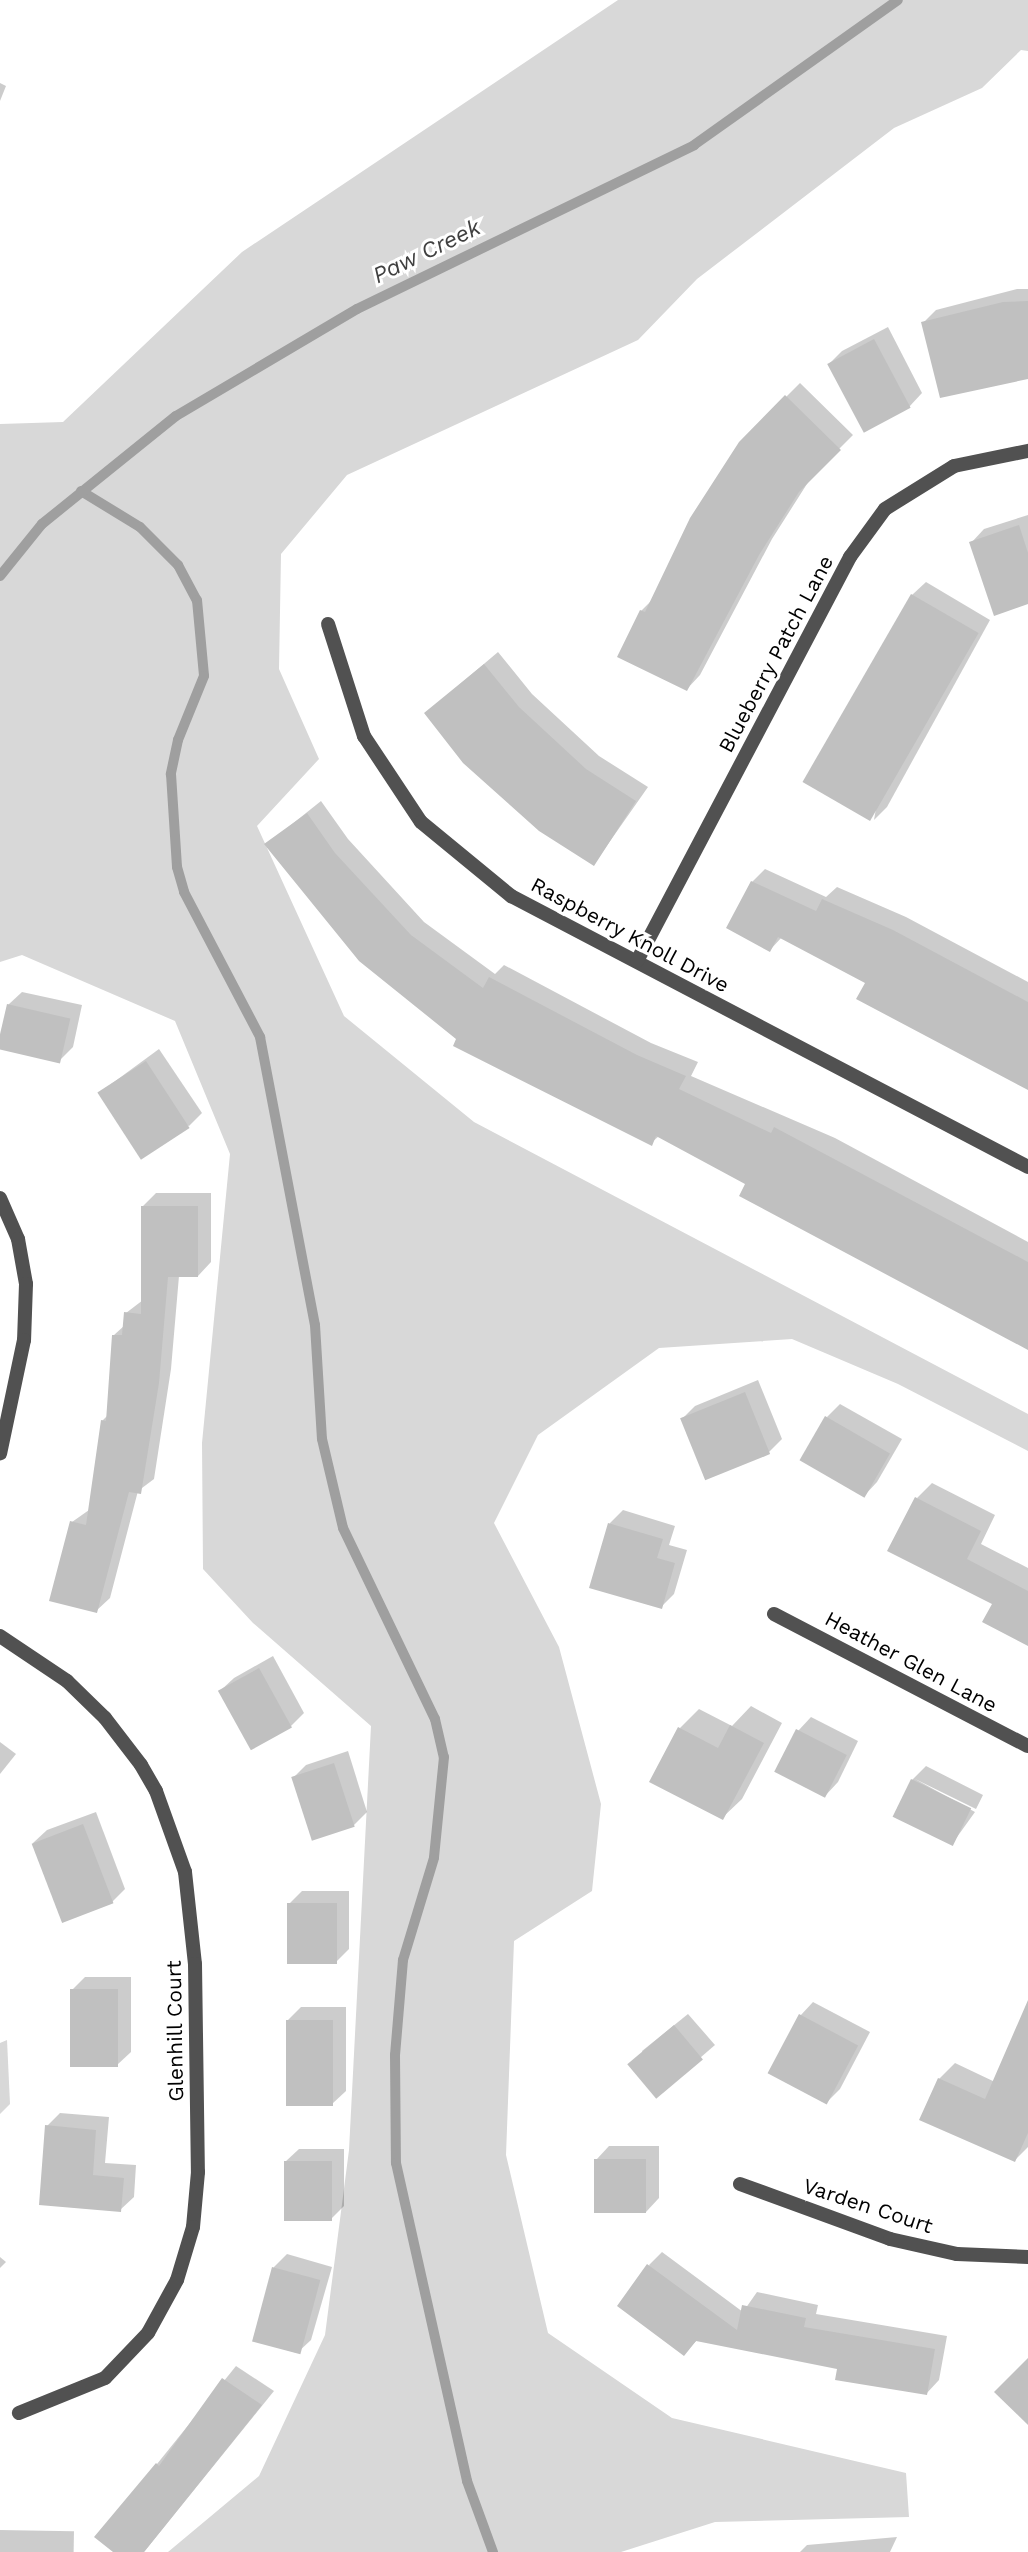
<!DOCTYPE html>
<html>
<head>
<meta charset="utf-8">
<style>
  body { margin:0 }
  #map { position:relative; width:1028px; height:2552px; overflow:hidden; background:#fff; font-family:"Work Sans",sans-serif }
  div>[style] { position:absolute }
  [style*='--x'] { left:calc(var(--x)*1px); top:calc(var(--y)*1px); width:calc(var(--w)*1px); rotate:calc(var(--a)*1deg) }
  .green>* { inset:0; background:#d8d8d8 }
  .shadow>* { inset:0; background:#0003; transform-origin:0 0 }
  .stream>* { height:10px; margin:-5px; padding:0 5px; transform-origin:5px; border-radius:5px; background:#9f9f9f }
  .building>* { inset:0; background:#c0c0c0; transform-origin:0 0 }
  .minor>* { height:14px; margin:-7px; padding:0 7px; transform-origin:7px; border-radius:7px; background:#515151 }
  span { translate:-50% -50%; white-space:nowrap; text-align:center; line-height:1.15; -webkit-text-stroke:6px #fff; paint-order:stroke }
  .street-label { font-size:21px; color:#000 }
  .water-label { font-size:23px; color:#404040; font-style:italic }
</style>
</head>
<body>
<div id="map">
  <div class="green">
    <i style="clip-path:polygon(618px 0,1028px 0,1028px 51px,1021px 50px,982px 88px,894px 128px,697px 279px,638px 340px,347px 475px,281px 554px,279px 669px,319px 759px,257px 826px,344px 1016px,474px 1122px,1028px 1414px,1028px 1451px,898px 1384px,792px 1339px,659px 1348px,538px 1435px,494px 1523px,559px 1647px,601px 1804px,592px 1891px,514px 1941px,506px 2155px,548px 2333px,672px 2418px,906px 2473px,909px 2517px,715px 2522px,621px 2552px,168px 2552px,259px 2476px,325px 2335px,349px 2150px,371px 1726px,253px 1623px,203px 1569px,202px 1443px,230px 1154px,175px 1021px,22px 955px,0 962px,0 424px,63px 422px,242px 252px)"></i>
    <i style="clip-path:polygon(7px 2040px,10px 2104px,0 2114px,0 2043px)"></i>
  </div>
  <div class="shadow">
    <i style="clip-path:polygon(0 83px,6px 86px,0 101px)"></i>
    <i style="clip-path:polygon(1017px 289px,1028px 289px,1028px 378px,923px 323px,936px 310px)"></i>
    <i style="clip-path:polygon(888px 327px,922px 393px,909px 407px,829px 364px,842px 351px)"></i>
    <i style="clip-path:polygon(800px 383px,853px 435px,812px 476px,772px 539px,700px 675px,687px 689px,641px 611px,653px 599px,740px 443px)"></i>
    <i style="clip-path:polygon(1028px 515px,1028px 602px,971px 543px,984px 529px)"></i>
    <i style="clip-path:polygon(926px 582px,990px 620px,887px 807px,874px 820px,912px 595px)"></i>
    <i style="clip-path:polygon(498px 652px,532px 694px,599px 756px,648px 787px,594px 864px,426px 713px)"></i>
    <i style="clip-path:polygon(321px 801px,348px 839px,424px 922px,495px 974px,504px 965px,651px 1043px,698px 1062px,691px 1076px,835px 1138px,1028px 1242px,1028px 1349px,748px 1184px,659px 1136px,651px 1143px,458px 1039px,266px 845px)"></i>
    <i style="clip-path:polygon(765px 869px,826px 897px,837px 887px,906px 917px,1028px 982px,1028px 1088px,867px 982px,782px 937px,770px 950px,752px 882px)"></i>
    <i style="clip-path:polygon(22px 992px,82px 1005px,73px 1047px,60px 1060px,0 1047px,8px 1005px)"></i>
    <i style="clip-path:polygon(159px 1049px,202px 1113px,189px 1126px,99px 1093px)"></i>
    <i style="clip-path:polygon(156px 1193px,211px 1193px,211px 1262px,198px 1276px,179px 1276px,171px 1369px,154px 1479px,138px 1491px,110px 1598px,96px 1611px,72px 1522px,89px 1510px,102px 1421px,108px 1415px,114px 1335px,125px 1325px,126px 1313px,143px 1300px,143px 1206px)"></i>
    <i style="clip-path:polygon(758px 1380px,782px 1439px,769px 1452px,682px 1419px,695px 1406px)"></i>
    <i style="clip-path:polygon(840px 1404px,902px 1439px,877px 1482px,864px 1496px,827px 1417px)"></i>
    <i style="clip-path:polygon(932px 1483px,995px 1515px,981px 1544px,1028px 1568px,1028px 1645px,917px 1498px)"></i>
    <i style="clip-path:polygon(623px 1510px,675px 1526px,669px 1545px,687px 1550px,674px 1594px,661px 1607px,591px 1587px,610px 1523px)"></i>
    <i style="clip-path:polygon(273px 1656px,304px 1713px,291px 1726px,220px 1691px,234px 1678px)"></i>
    <i style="clip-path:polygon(751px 1706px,782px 1723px,742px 1799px,722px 1818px,680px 1728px,699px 1709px,732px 1726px)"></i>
    <i style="clip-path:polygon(811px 1717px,858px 1741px,838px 1782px,825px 1796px,798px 1731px)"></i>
    <i style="clip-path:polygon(0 1742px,16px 1754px,0 1774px)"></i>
    <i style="clip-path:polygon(348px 1751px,367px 1812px,354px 1825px,293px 1778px,306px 1765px)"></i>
    <i style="clip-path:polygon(926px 1766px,983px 1795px,976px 1809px,915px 1779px,975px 1812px,952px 1844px,894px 1815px,912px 1780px)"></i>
    <i style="clip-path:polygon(96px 1812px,125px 1889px,112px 1902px,33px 1843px,47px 1830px)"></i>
    <i style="clip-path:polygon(302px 1891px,349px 1891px,349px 1949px,336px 1962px,289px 1904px)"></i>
    <i style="clip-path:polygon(85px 1977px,131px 1977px,131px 2052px,117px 2065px,72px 1990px)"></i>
    <i style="clip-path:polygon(813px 2002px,870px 2032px,840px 2089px,827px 2102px,800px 2016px)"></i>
    <i style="clip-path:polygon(301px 2007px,346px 2007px,346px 2091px,332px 2104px,288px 2020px)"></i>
    <i style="clip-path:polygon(1028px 2008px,1028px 2147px,1015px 2160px,939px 2079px,955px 2063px,995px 2082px)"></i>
    <i style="clip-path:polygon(688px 2014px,715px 2045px,656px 2096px,642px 2051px)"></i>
    <i style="clip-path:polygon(60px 2113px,109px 2117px,105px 2163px,136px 2165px,134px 2197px,120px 2210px,47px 2126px)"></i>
    <i style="clip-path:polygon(609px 2146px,659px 2146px,659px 2198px,646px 2212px,596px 2160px)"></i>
    <i style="clip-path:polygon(299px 2149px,344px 2149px,344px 2206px,331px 2219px,285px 2162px)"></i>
    <i style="clip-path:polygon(662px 2252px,743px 2312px,757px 2292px,818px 2305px,816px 2314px,947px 2336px,939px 2380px,926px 2394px,839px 2367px,698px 2339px,684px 2354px,649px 2265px)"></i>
    <i style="clip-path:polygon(287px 2254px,332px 2267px,311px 2340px,297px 2353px,253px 2340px,274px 2267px)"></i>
    <i style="clip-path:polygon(0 2257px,6px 2262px,0 2268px)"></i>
    <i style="clip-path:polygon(236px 2366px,274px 2391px,144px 2552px,116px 2552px,157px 2464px)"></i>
    <i style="left:0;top:2530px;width:74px;height:22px;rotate:1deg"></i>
    <i style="clip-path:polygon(897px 2537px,890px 2552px,800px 2552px,807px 2545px)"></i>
  </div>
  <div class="stream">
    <i style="--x:81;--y:491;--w:69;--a:31.4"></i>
    <i style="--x:140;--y:527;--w:54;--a:45"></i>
    <i style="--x:178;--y:565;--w:40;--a:62"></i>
    <i style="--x:197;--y:600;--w:76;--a:84.7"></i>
    <i style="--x:204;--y:676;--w:69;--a:112.1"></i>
    <i style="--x:178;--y:740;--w:35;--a:102"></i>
    <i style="--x:171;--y:774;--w:93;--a:86.3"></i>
    <i style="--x:177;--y:867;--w:26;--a:74"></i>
    <i style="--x:184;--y:892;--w:164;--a:62.3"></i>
    <i style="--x:260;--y:1037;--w:293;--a:79.2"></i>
    <i style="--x:315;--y:1325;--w:114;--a:86.5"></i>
    <i style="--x:322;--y:1439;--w:91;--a:76.7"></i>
    <i style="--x:343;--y:1528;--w:212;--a:64.3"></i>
    <i style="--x:435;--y:1719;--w:39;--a:77"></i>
    <i style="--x:444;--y:1757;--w:101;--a:95.7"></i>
    <i style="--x:434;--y:1858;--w:107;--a:106.9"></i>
    <i style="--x:403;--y:1960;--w:95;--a:94.8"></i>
    <i style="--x:395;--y:2055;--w:108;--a:89.5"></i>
    <i style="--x:396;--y:2163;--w:326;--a:77.4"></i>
    <i style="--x:467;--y:2481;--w:76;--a:69.9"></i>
    <i style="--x:0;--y:576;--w:67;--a:-51.1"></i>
    <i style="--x:42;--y:524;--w:172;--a:-38.9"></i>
    <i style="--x:176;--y:416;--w:210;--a:-30.6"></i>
    <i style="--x:357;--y:309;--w:375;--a:-25.9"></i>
    <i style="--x:694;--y:145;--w:250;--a:-35.4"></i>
  </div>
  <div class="building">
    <i style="clip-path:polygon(1028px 301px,1028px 379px,940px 398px,921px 322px,1003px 302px)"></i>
    <i style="left:874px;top:339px;width:78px;height:53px;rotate:62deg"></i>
    <i style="clip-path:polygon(785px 395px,841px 450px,799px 492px,759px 555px,687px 691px,617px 657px,640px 610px,645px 612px,690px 518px,739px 442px)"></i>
    <i style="clip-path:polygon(1019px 525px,1028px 553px,1028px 604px,994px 616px,969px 542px)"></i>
    <i style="left:911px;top:594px;width:78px;height:217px;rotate:30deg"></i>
    <i style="clip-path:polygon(484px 664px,519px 707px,586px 769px,636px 801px,594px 866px,539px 831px,463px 763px,424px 713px)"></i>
    <i style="clip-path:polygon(307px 813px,335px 853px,411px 935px,483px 988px,489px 977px,637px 1055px,686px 1076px,679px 1089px,771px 1133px,774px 1127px,1028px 1262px,1028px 1350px,739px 1196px,745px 1184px,656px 1136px,652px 1146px,453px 1046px,456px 1039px,359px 961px,264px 844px)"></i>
    <i style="clip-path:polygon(751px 881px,816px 911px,822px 899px,893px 930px,1028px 1002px,1028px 1090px,856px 999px,865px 983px,778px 937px,770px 952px,726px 928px)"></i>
    <i style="left:7px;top:1004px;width:65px;height:46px;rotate:13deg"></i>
    <i style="left:146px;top:1061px;width:80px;height:58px;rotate:57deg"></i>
    <i style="clip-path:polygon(141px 1206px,198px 1206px,198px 1277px,168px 1277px,159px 1383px,141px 1494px,129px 1492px,97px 1613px,49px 1601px,70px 1521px,86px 1525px,101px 1420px,106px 1421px,112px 1335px,122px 1335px,124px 1312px,141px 1314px)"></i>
    <i style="left:745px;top:1392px;width:67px;height:70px;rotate:68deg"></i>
    <i style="left:825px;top:1416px;width:75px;height:51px;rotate:30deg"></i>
    <i style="clip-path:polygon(915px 1497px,981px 1531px,967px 1559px,1028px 1591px,1028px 1646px,982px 1622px,992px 1604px,887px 1551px)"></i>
    <i style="clip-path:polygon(608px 1523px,663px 1539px,657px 1558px,675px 1563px,662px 1609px,589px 1588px)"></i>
    <i style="left:259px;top:1668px;width:68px;height:47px;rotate:61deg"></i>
    <i style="clip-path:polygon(730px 1725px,764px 1743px,723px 1820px,649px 1782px,678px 1727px,718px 1748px)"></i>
    <i style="left:796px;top:1729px;width:57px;height:48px;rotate:27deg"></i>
    <i style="left:334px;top:1763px;width:67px;height:45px;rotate:72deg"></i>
    <i style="left:911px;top:1779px;width:67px;height:42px;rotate:26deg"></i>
    <i style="left:83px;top:1824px;width:85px;height:55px;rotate:69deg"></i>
    <i style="left:287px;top:1903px;width:50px;height:61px"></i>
    <i style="left:70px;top:1989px;width:48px;height:78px"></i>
    <i style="clip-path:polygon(1028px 2000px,1028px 2133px,1015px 2162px,919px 2120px,938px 2078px,985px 2099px)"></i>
    <i style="left:799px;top:2014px;width:67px;height:67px;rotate:28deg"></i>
    <i style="left:286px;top:2020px;width:47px;height:86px"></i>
    <i style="left:674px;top:2025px;width:45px;height:61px;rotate:50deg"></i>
    <i style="clip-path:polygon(45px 2125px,96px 2130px,93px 2175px,124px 2178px,121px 2212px,39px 2205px)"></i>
    <i style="left:594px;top:2159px;width:52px;height:54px"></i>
    <i style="left:284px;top:2161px;width:48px;height:60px"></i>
    <i style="clip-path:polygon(647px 2264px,737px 2330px,742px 2305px,806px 2318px,804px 2327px,935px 2349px,927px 2395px,835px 2380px,837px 2369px,696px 2341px,684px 2356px,617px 2306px)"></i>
    <i style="left:272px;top:2267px;width:50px;height:77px;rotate:15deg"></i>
    <i style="clip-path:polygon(1028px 2358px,1028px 2425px,994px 2392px)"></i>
    <i style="clip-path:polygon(222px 2378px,262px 2405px,144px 2552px,113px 2552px,94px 2537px,156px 2463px,159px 2466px)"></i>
  </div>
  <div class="minor">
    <i style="--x:328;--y:624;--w:118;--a:72.2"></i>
    <i style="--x:364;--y:736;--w:103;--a:56.5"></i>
    <i style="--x:421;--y:822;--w:117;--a:39.4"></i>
    <i style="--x:511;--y:896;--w:584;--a:27.66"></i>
    <i style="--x:637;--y:961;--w:457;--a:-62.2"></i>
    <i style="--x:850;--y:557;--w:59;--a:-53.9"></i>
    <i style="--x:885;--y:509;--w:81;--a:-31.9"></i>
    <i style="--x:954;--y:466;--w:76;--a:-11.5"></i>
    <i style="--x:0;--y:1198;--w:45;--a:66.3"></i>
    <i style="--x:18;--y:1239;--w:46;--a:79.9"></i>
    <i style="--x:26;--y:1284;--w:56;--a:92"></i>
    <i style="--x:24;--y:1340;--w:116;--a:101.9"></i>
    <i style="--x:774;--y:1614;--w:286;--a:27.5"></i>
    <i style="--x:0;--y:1636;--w:81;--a:33.9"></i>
    <i style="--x:67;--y:1681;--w:53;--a:44.2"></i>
    <i style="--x:105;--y:1718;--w:59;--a:52.5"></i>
    <i style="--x:141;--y:1765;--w:30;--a:60"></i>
    <i style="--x:156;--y:1791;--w:86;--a:70.3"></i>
    <i style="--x:185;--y:1872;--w:93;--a:83.8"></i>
    <i style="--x:195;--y:1964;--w:208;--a:89.2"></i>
    <i style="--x:198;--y:2172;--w:55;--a:95.2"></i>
    <i style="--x:193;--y:2227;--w:55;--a:106.8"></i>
    <i style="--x:177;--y:2280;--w:60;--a:118.7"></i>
    <i style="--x:148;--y:2333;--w:62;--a:133.7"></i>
    <i style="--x:105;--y:2378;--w:93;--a:157.9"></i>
    <i style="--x:740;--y:2184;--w:160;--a:20.1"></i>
    <i style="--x:890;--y:2239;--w:69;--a:12.6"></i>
    <i style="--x:957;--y:2254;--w:71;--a:2.4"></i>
  </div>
  <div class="street-label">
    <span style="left:776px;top:654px;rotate:-62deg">Blueberry Patch Lane</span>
    <span style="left:630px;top:935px;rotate:28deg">Raspberry Knoll Drive</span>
    <span style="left:911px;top:1662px;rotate:28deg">Heather Glen Lane</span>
    <span style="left:175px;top:2031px;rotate:-91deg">Glenhill Court</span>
    <span style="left:868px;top:2206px;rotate:18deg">Varden Court</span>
  </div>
  <div class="water-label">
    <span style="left:427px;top:252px;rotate:-26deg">Paw Creek</span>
  </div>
</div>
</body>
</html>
